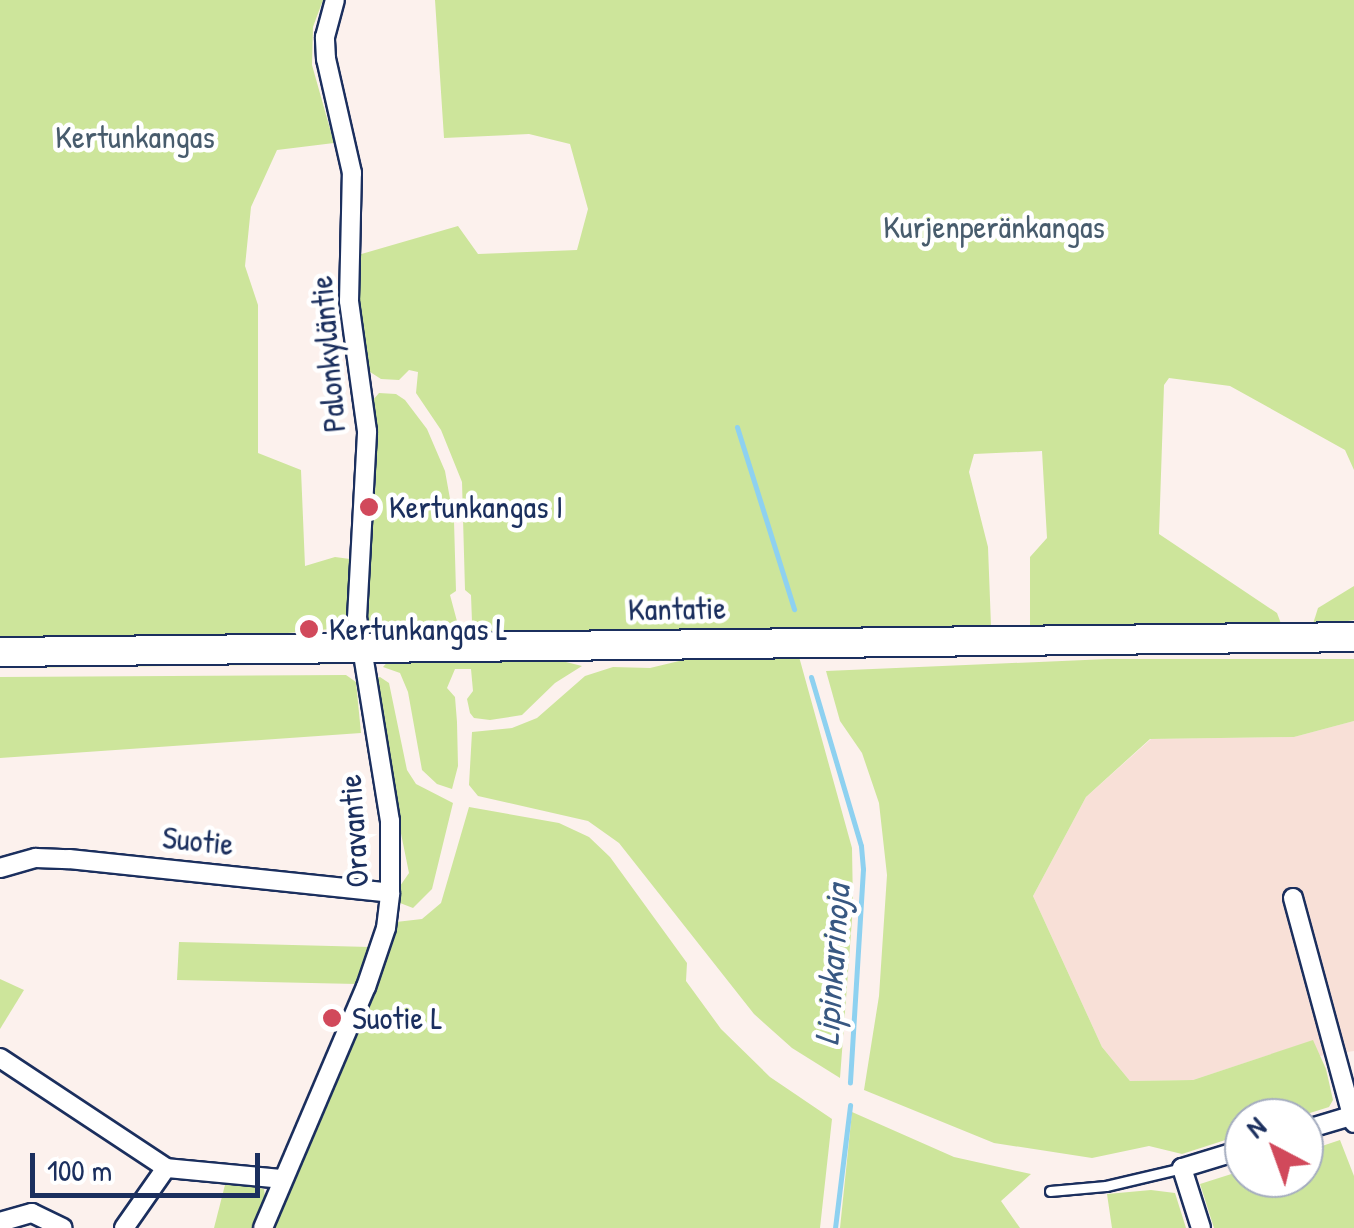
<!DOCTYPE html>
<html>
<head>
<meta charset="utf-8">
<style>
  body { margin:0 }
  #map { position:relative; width:1354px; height:1228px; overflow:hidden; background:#fcf1ed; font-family:"Patrick Hand",sans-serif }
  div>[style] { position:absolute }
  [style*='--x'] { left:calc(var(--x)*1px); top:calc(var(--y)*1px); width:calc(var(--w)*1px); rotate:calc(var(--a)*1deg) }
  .built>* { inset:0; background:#f8e0d7 }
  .green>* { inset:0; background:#cde59b }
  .stream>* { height:5px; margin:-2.5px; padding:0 2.5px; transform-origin:2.5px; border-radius:2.5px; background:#8ed1f0 }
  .roads { filter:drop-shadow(2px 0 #1b2f5e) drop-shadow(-2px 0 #1b2f5e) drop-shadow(0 2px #1b2f5e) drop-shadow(0 -2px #1b2f5e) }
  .service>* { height:9px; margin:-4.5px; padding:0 4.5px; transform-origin:4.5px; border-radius:4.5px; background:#fff }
  .minor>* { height:18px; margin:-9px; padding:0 9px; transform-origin:9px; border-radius:9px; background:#fff }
  .primary>* { height:28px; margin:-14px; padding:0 14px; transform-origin:14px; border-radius:14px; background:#fff }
  .dots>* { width:28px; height:28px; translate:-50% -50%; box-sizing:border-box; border:5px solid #fff; border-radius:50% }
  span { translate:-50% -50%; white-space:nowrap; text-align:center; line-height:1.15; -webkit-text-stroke:9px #fff; paint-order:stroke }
  .park-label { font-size:32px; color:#485c6d }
  .street-label { font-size:32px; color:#1b2f5e }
  .poi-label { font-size:32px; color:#1b2f5e }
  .left { translate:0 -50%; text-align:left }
  .water-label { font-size:35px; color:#385882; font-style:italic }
  .north { position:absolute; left:1224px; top:1098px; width:100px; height:100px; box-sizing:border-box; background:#fff; border:2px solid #a4acbf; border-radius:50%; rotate:319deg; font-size:28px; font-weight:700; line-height:40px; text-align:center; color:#1b2f5e }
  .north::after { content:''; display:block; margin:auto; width:35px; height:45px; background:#d1495b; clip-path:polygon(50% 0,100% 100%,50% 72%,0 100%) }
  .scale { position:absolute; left:30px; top:1153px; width:230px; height:45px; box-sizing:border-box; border:5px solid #1b2f5e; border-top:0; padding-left:12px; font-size:30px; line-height:35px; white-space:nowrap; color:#1b2f5e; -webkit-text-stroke:8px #fff; paint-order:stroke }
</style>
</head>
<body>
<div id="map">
  <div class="built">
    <i style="clip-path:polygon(1354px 721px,1354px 1051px,1320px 1056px,1312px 1041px,1193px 1080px,1130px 1081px,1102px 1047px,1033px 896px,1086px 797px,1151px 739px,1294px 737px)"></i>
  </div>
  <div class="green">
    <i style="clip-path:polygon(0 0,323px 0,313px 27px,312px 65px,334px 143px,277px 150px,251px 207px,245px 266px,258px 305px,258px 453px,301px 470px,305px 566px,335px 557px,350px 559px,347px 616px,341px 628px,256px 636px,0 637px)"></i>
    <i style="clip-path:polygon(evenodd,435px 0,1354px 0,1354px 470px,1345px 450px,1230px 386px,1169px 378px,1164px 385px,1159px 534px,1277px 613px,1283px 629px,376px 634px,365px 620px,376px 478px,373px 400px,379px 393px,396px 394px,405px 400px,427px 429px,445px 471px,454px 521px,456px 591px,450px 595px,458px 625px,472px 622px,471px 595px,465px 590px,462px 482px,441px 430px,416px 393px,418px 372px,409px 370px,399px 380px,381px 379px,367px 370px,358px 310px,358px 255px,458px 226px,478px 254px,577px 250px,588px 209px,570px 144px,529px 134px,444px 138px,435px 0,1042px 451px,1047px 538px,1030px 557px,1030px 626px,991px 626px,988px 547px,969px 472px,974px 454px,1042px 451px)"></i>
    <i style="clip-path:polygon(1354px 586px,1354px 620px,1312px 627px,1318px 608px)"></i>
    <i style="clip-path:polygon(798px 653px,852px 848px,853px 906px,840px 1078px,792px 1048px,754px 1014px,619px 843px,588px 821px,478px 796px,469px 785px,472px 732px,512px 728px,537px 718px,585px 676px,613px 667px,650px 668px,700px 656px)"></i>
    <i style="clip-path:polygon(392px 657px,546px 657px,582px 666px,555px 683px,522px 715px,490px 720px,474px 718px,470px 713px,467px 699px,473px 691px,471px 669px,455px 669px,447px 688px,455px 697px,457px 722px,458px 766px,452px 789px,437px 784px,422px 770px,408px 692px,400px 673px,383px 667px)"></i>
    <i style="clip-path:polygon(1108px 659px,1354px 659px,1354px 721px,1294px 737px,1150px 739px,1086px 797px,1033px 896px,1102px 1047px,1130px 1081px,1193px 1080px,1313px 1040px,1326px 1069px,1333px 1100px,1329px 1107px,1294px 1118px,1244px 1118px,1244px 1134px,1182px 1154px,1149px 1146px,1092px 1158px,994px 1143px,864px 1090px,879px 996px,887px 875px,879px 803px,862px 753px,840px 721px,826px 671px)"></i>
    <i style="clip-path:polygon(0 660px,342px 661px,344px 664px,0 668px)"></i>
    <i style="clip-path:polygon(346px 675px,356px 682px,361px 733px,0 758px,0 677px)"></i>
    <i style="clip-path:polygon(380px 677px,389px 683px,407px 770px,416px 784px,453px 803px,432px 889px,413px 908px,400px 903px,400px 886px,409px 873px,375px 705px,374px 679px)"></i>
    <i style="clip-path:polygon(469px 807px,559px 823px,589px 837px,610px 857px,687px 963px,686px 981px,721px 1029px,770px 1077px,832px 1119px,820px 1228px,274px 1228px,327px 1106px,396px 922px,422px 919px,441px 903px)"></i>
    <i style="clip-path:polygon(179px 942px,370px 947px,373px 944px,357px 984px,177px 980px)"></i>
    <i style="clip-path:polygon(0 979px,24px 990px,0 1029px)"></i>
    <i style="clip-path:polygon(852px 1112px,954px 1157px,1031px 1174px,1001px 1201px,1020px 1228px,840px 1228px)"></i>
    <i style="clip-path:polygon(1340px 1140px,1354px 1176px,1354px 1228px,1214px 1228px,1200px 1184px,1244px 1170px,1244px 1178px,1304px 1178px,1304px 1152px)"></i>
    <i style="clip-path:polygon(226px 1181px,264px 1189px,266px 1203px,257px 1228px,214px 1228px)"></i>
    <i style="clip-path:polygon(1151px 1190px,1175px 1193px,1186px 1228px,1112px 1228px,1107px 1194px)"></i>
  </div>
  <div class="stream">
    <i style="--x:737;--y:427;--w:191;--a:72.6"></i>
    <i style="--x:811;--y:677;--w:176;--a:73.5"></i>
    <i style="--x:861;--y:846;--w:23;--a:85"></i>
    <i style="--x:863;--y:869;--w:214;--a:93.5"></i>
    <i style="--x:835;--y:1228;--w:124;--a:-83"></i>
  </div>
  <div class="roads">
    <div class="service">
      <i style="--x:1050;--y:1191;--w:56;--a:-5.1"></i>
      <i style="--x:1106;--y:1186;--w:78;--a:-13.3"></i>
    </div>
    <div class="minor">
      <i style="--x:0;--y:868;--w:37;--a:-16"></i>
      <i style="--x:36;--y:858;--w:33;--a:2"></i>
      <i style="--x:69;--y:859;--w:323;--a:6"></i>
      <i style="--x:1293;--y:898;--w:233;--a:74.8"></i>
      <i style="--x:0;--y:1058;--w:199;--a:33.5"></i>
      <i style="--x:1304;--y:1130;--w:52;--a:-16.7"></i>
      <i style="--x:0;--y:1222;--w:33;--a:-16"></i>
      <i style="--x:32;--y:1213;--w:34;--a:26"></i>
      <i style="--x:124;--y:1228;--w:73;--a:-55"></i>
      <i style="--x:166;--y:1168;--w:117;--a:5.4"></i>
      <i style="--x:263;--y:1228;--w:262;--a:-66.9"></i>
      <i style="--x:366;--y:987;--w:62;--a:-71.3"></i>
      <i style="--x:386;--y:928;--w:35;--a:-83"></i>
      <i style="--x:390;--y:893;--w:72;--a:-90"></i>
      <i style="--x:390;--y:821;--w:206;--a:-99.2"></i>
      <i style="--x:357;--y:618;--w:187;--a:-86.9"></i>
      <i style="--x:367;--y:431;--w:131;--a:-97.9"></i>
      <i style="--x:349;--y:301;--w:128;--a:-88.7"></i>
      <i style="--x:352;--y:173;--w:117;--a:-102.8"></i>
      <i style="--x:326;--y:59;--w:22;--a:-93"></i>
      <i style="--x:325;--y:37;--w:38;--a:-75"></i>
      <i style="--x:1201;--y:1228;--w:63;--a:-107.6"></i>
      <i style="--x:1182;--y:1168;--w:65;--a:-17"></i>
    </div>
    <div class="primary">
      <i style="--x:0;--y:652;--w:1354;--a:-0.63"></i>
    </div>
  </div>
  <div class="dots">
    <i style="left:369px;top:507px;background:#d1495b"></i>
    <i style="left:309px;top:629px;background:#d1495b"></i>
    <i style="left:332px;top:1018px;background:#d1495b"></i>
  </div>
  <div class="park-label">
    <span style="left:135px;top:137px">Kertunkangas</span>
    <span style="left:994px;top:227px">Kurjenperänkangas</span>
  </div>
  <div class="street-label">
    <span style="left:328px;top:354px;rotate:-95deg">Palonkyläntie</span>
    <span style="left:677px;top:609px;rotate:-1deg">Kantatie</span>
    <span style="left:354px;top:831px;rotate:-94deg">Oravantie</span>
    <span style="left:198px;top:841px;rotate:6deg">Suotie</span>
  </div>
  <div class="poi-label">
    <span class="left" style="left:389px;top:507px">Kertunkangas I</span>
    <span class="left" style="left:329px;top:629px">Kertunkangas L</span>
    <span class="left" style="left:352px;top:1018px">Suotie L</span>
  </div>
  <div class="water-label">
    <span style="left:832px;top:965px;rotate:-86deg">Lipinkarinoja</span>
  </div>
  <div class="north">N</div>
  <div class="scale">100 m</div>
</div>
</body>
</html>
